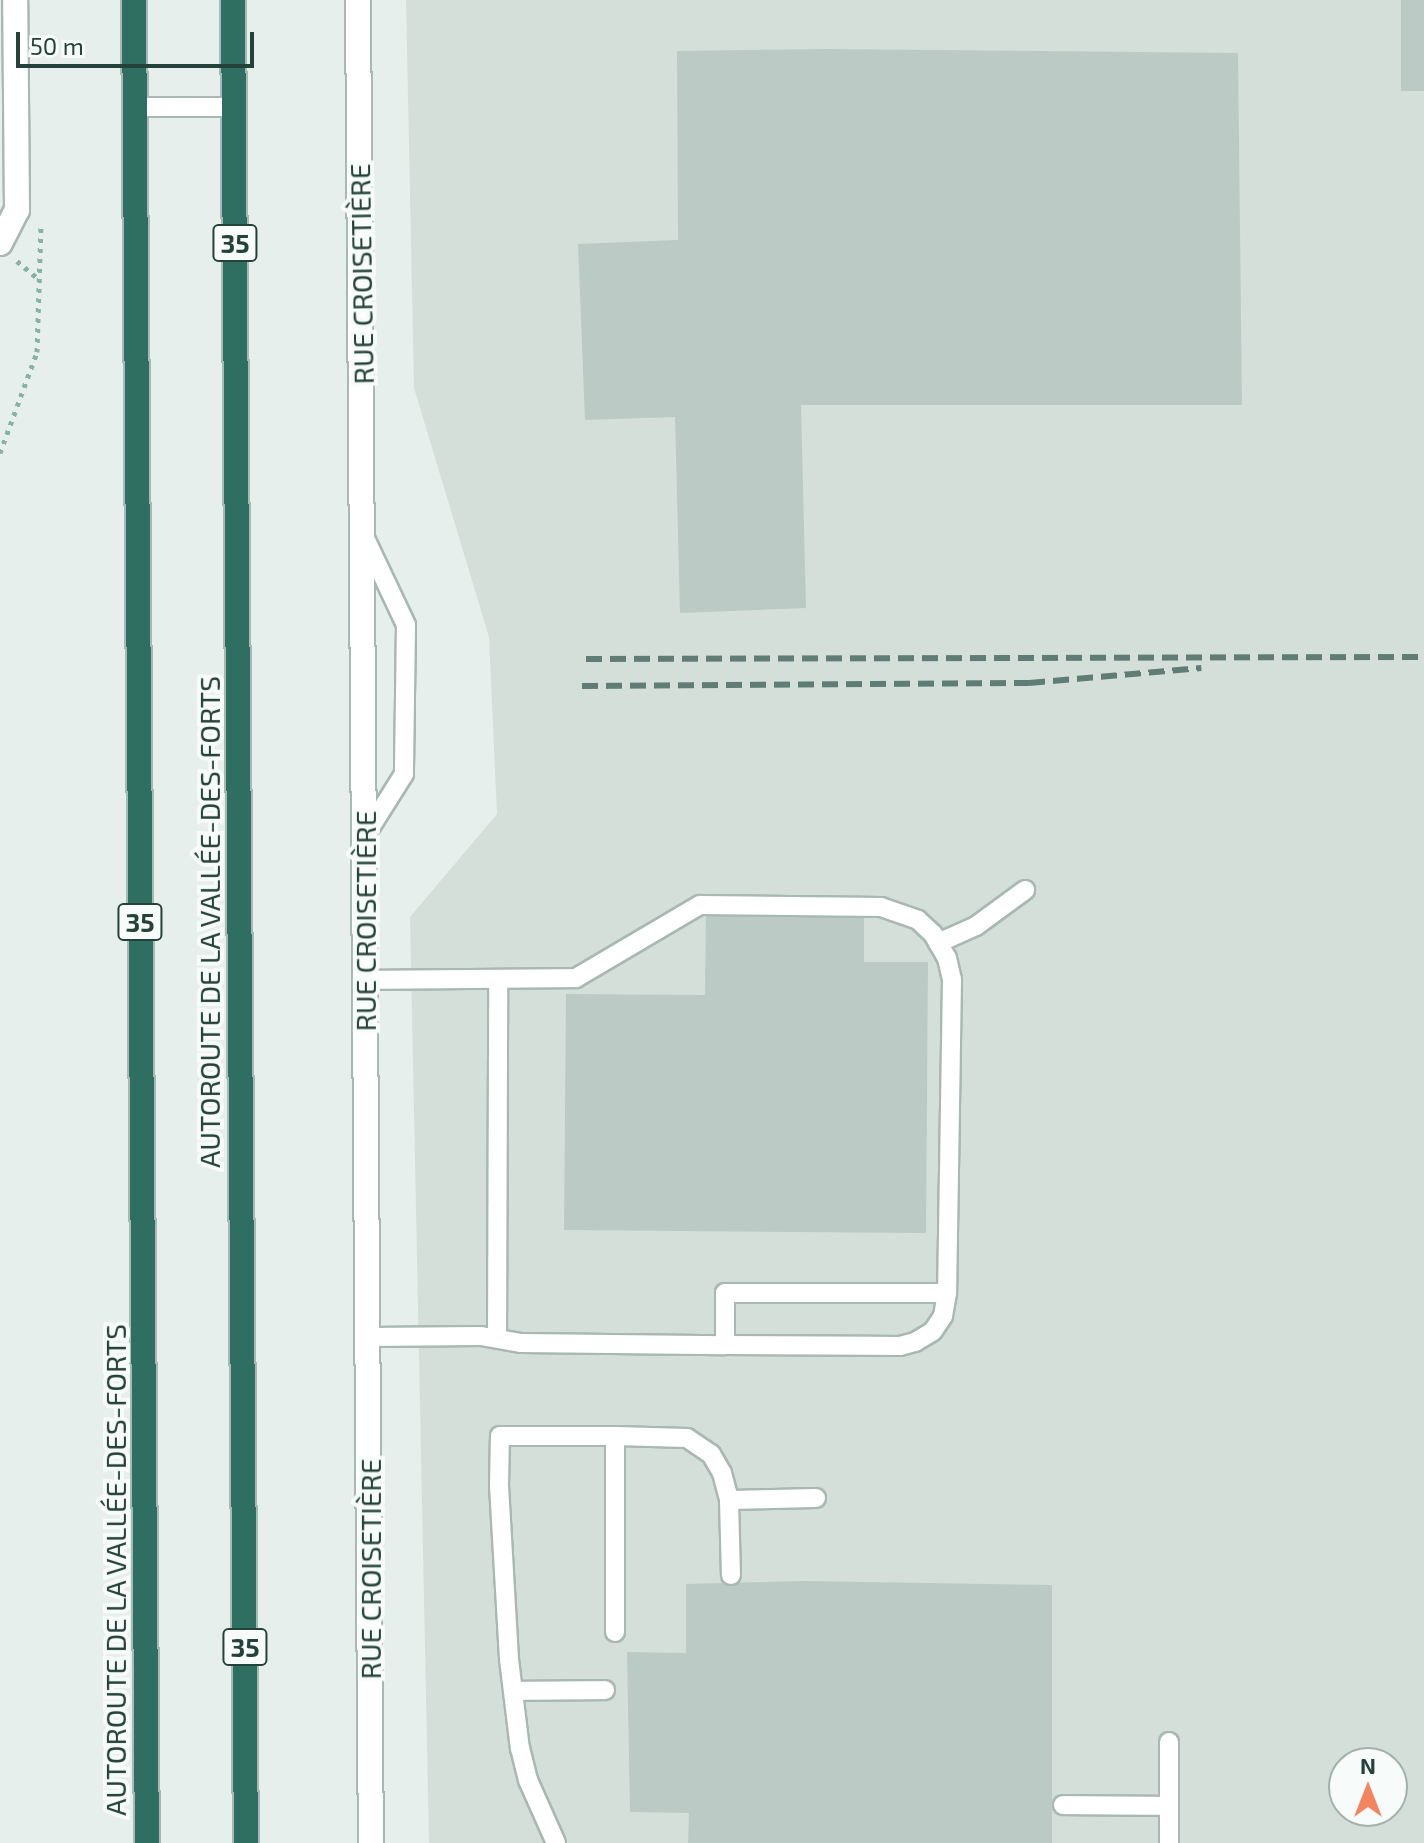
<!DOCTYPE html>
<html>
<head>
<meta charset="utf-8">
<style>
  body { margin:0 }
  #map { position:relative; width:1424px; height:1843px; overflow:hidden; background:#e6efeb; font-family:"Exo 2",sans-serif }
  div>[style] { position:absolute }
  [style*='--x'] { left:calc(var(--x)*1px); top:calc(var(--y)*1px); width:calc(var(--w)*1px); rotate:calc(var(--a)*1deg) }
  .built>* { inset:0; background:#d4dfda }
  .building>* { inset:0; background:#bbcac4; transform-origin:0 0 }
  .path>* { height:5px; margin-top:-2.5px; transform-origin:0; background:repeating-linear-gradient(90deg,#86b3a5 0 4px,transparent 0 10px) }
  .roads { filter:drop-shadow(2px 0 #a8b8b2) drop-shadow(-2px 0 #a8b8b2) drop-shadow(0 2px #a8b8b2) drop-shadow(0 -2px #a8b8b2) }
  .lane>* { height:18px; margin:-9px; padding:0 9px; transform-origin:9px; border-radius:9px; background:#fff }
  .street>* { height:24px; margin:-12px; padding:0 12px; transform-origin:12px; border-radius:12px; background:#fff }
  .highway>* { height:24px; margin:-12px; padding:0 12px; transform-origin:12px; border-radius:12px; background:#2f6f62 }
  .rail>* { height:6px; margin-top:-3px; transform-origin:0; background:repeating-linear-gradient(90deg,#5f7d75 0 16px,transparent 0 24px) }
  span { translate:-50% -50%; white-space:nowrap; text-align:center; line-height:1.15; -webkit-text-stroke:8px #f7fbf9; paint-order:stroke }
  .shield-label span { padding:2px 6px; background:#f7fbf9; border:2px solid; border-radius:6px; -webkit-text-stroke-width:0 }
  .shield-label { font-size:26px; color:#24423a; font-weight:700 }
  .street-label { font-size:28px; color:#24423a }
  .north { position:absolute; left:1328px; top:1747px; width:80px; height:80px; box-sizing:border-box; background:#f7fbf9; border:2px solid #a3b1ad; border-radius:50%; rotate:0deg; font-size:22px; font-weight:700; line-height:32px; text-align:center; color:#24423a }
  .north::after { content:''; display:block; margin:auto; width:28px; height:36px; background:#f4845f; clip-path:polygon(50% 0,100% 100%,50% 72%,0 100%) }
  .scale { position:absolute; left:16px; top:32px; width:238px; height:36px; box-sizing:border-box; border:4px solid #24423a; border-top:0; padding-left:10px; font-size:24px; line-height:28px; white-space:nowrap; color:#24423a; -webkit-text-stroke:6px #f7fbf9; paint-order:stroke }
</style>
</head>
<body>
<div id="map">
  <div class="built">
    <i style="clip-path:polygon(evenodd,406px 0,1424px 0,1424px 1843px,429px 1843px,410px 917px,497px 814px,489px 637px,414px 388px,406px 0,1344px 1763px,1392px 1763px,1392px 1811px,1344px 1811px,1344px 1763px)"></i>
  </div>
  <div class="building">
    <i style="left:1401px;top:0;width:23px;height:91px"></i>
    <i style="clip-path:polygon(826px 49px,1238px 53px,1242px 405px,801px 405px,806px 608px,680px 613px,675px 417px,585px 420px,578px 244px,678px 240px,677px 51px)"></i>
    <i style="clip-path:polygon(706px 911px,864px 912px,864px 962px,928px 962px,926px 1233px,564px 1230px,566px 994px,705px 995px)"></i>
    <i style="clip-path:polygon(806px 1581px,1052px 1585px,1052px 1843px,688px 1843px,689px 1813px,630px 1812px,627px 1652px,686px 1653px,686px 1584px)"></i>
  </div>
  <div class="path">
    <i style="--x:17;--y:261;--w:30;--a:40"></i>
    <i style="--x:0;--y:453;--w:108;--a:-69.9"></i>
    <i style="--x:37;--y:352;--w:127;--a:-88.2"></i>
  </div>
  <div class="roads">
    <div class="lane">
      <i style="--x:135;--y:107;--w:98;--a:0"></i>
      <i style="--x:364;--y:536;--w:98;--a:64.7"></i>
      <i style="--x:406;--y:625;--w:149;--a:90.8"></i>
      <i style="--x:404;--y:774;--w:73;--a:122.2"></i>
      <i style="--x:938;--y:943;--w:42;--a:-24.1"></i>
      <i style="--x:976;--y:926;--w:61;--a:-36.3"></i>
      <i style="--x:365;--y:980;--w:211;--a:-0.5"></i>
      <i style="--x:576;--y:978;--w:144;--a:-30.5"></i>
      <i style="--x:700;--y:905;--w:181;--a:0.6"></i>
      <i style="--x:881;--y:907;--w:39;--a:19"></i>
      <i style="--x:918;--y:920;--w:21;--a:43"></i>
      <i style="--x:933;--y:934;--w:28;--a:60"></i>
      <i style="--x:947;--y:958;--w:22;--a:77"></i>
      <i style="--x:952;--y:979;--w:314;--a:90.9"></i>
      <i style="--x:369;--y:1337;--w:112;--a:-0.5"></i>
      <i style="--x:481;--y:1336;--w:41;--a:9.9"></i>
      <i style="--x:521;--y:1343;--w:204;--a:0.6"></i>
      <i style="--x:725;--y:1345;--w:175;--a:0.3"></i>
      <i style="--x:900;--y:1346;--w:16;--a:-15"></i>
      <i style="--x:915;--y:1342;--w:21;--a:-31"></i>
      <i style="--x:933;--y:1331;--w:18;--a:-56"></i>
      <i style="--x:943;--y:1316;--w:23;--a:-80"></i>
      <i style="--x:947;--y:1293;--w:222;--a:180"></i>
      <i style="--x:725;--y:1293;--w:52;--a:90"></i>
      <i style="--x:497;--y:1338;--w:358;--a:-89.8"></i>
      <i style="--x:615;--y:1436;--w:72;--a:1.6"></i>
      <i style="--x:687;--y:1438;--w:29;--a:34"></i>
      <i style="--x:711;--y:1454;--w:22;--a:60"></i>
      <i style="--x:722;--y:1473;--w:28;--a:75"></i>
      <i style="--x:729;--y:1500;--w:75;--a:88.5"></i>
      <i style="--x:729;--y:1500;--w:87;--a:-1.3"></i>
      <i style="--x:513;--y:1691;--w:92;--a:-0.6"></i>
      <i style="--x:1063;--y:1805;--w:106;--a:0.5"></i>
      <i style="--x:556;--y:1843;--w:69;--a:-114"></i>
      <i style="--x:528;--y:1780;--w:32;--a:-104"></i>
      <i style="--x:520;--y:1749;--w:91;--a:-97"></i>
      <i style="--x:509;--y:1659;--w:173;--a:-93.3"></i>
      <i style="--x:499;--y:1486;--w:50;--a:-88.9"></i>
      <i style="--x:500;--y:1436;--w:115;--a:0"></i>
      <i style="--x:615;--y:1436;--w:196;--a:90"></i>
      <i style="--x:1169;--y:1843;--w:101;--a:-90"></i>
    </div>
    <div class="street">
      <i style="--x:358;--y:0;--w:1843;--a:89.6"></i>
      <i style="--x:0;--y:243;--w:37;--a:-63"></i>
      <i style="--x:17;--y:210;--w:210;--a:-90.5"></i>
    </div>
    <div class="highway">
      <i style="--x:134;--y:0;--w:1843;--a:89.6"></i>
      <i style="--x:233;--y:0;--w:1843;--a:89.6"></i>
    </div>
  </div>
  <div class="rail">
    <i style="--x:586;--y:659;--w:838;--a:-0.14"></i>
    <i style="--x:582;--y:686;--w:447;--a:-0.4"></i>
    <i style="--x:1029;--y:683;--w:173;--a:-5"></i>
  </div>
  <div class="shield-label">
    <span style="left:235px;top:243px">35</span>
    <span style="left:140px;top:922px">35</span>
    <span style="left:245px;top:1647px">35</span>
  </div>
  <div class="street-label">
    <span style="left:361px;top:274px;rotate:-91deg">RUE CROISETIÈRE</span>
    <span style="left:365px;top:921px;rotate:-90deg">RUE CROISETIÈRE</span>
    <span style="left:209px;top:922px;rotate:-90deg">AUTOROUTE DE LA VALLÉE-DES-FORTS</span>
    <span style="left:370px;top:1569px;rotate:-90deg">RUE CROISETIÈRE</span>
    <span style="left:115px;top:1570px;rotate:-90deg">AUTOROUTE DE LA VALLÉE-DES-FORTS</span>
  </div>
  <div class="north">N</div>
  <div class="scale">50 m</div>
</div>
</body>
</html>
